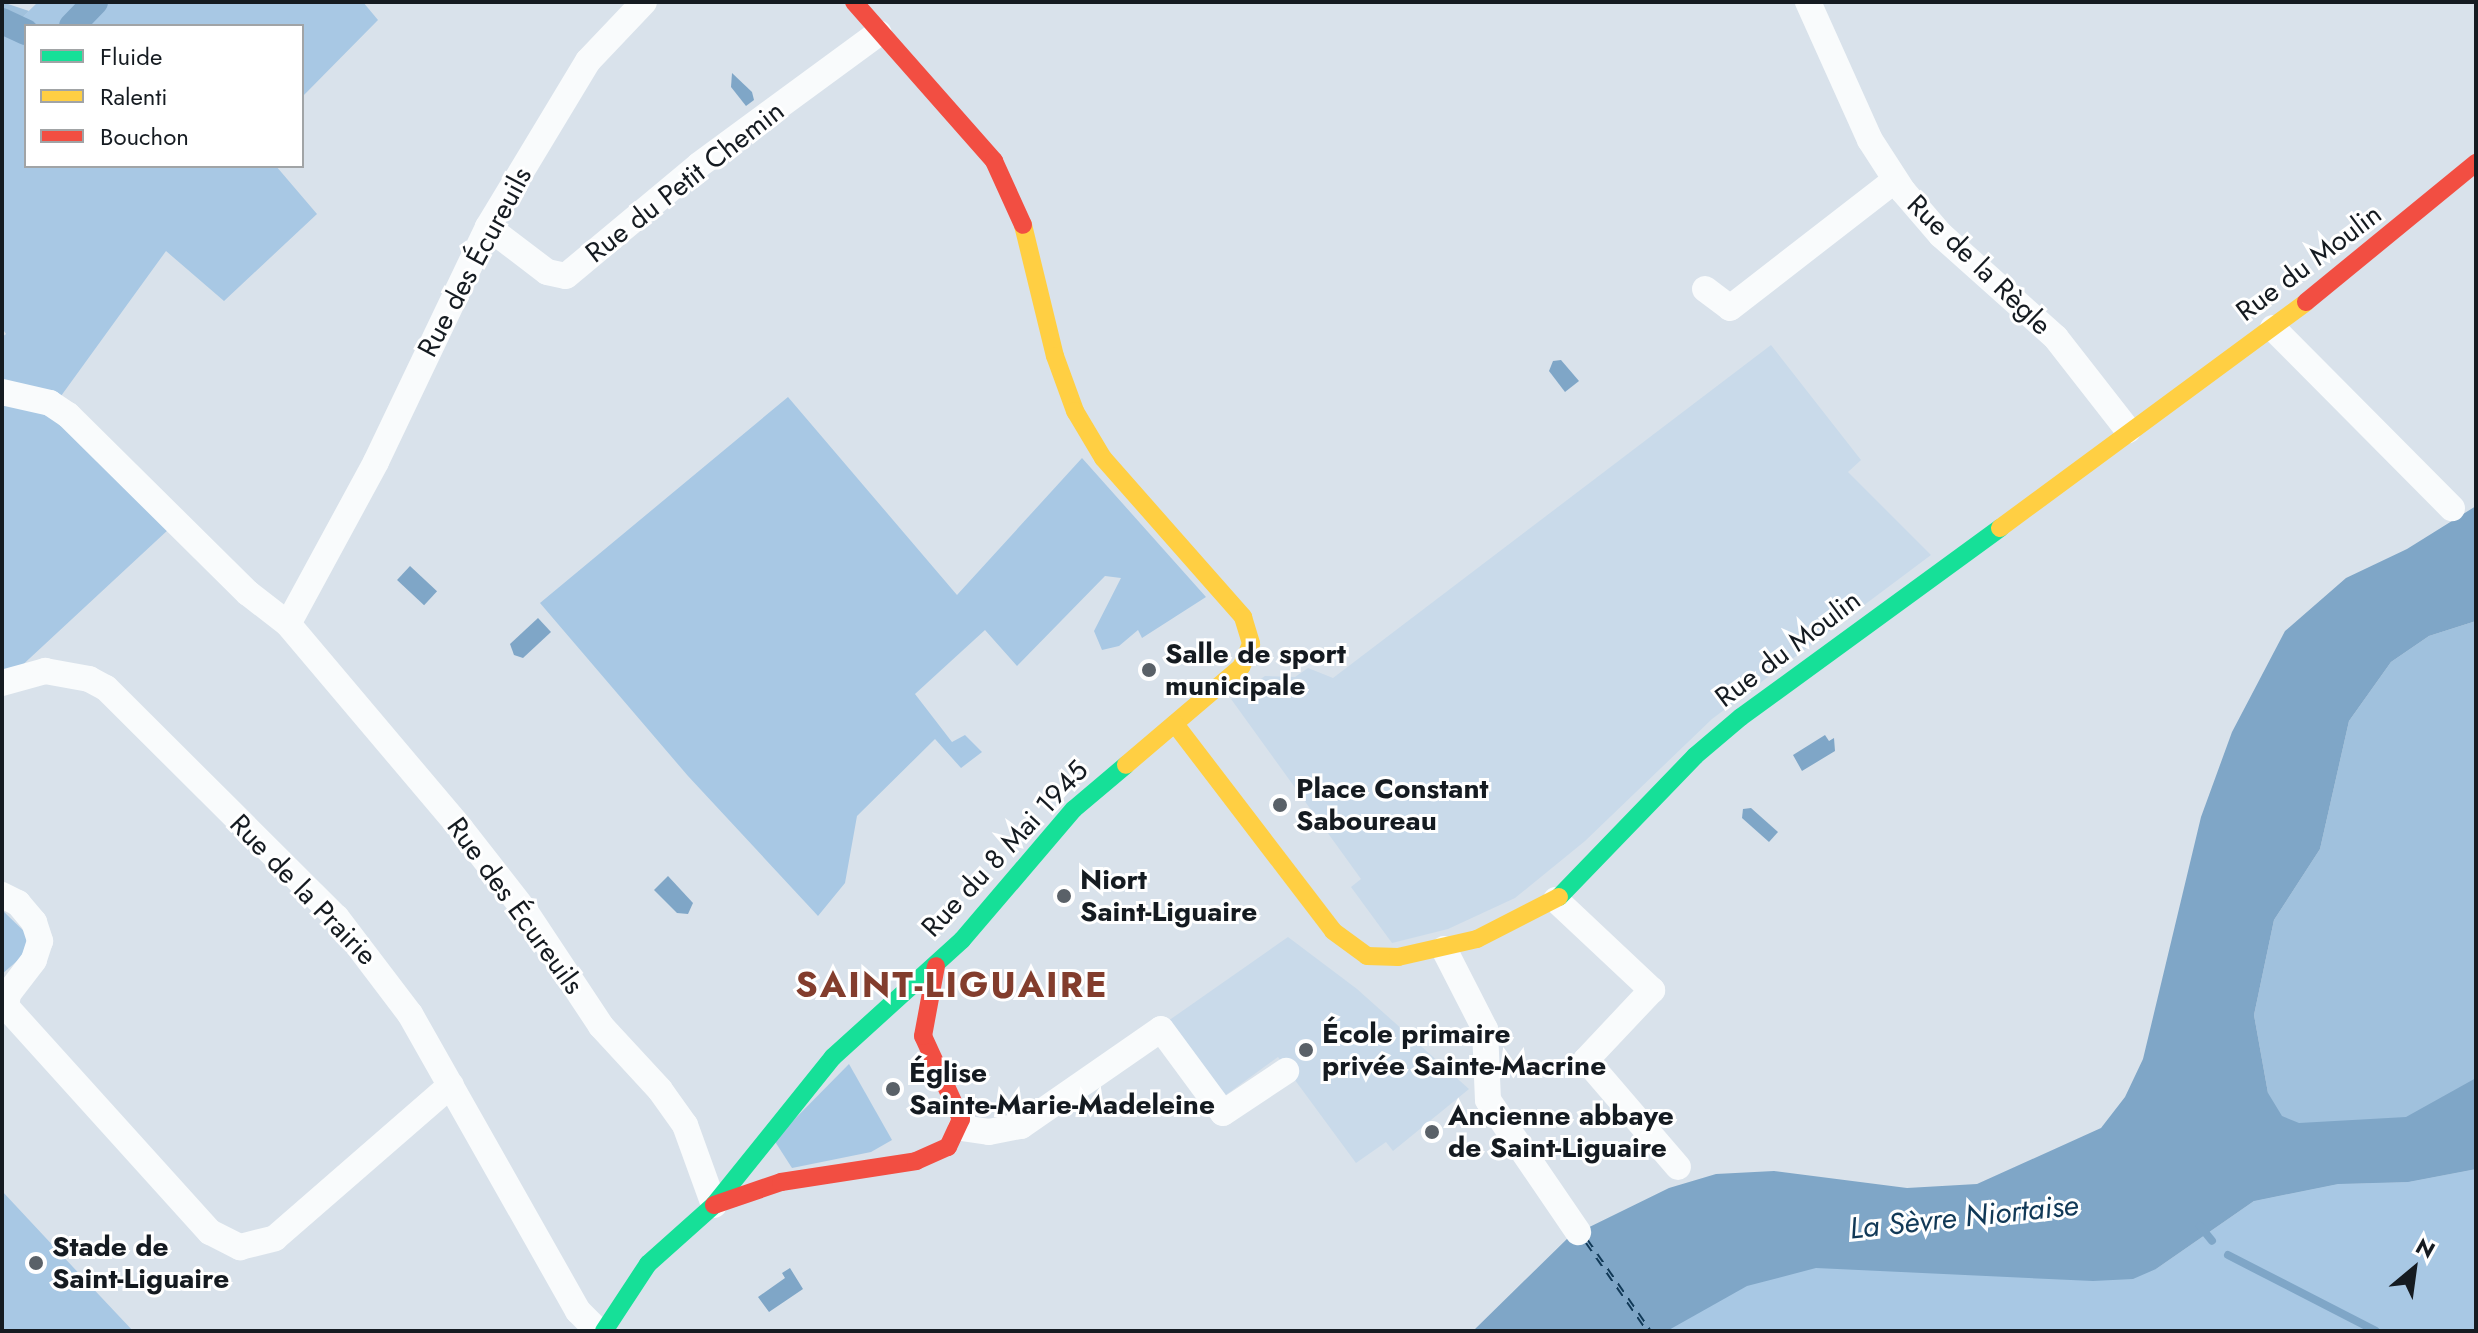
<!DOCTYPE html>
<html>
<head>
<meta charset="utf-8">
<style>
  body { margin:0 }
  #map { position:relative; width:2478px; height:1333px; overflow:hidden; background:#d9e2eb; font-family:Jost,sans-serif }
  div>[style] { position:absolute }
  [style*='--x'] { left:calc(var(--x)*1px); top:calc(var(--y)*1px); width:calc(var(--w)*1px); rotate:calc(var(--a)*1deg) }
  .built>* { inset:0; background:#c9daea }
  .green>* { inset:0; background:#a8c8e4 }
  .forest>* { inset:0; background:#a0c1dd }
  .water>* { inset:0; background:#7fa6c7; transform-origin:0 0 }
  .stream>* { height:8px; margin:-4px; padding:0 4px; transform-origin:4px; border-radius:4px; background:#7fa6c7 }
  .canal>* { height:26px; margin:-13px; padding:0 13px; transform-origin:13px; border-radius:13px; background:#7fa6c7 }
  .ferry>* { height:2px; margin-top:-1px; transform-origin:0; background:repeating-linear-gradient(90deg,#113957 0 10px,transparent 0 18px) }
  .street>* { height:26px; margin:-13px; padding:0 13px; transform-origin:13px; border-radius:13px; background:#f9fbfc }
  .fast>* { height:18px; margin:-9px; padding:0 9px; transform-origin:9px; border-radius:9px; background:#16e098 }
  .slow>* { height:18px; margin:-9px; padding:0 9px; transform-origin:9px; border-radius:9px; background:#ffcf43 }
  .jam>* { height:18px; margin:-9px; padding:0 9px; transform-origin:9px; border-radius:9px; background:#f24e42 }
  .dots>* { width:22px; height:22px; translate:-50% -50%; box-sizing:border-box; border:4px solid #fff; border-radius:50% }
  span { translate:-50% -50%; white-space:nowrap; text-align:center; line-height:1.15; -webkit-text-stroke:6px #fff; paint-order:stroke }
  .street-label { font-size:28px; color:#151b21 }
  .poi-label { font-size:28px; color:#151b21; font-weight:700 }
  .left { translate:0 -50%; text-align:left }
  .water-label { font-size:30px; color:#113957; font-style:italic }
  .district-label { font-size:36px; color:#833d2d; font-weight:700; letter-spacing:2px }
  .frame { position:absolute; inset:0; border:4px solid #151b21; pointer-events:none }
  .legend { position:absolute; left:24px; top:24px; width:280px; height:144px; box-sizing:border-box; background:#fff; border:2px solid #a1a4a6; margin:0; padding:10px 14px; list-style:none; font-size:24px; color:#151b21 }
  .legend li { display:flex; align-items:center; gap:16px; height:40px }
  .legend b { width:40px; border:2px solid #a1a4a6 }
  .north { position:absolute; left:2374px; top:1229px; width:80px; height:80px; -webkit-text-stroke:6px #fff; paint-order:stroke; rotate:29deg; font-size:22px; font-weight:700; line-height:32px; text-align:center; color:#151b21 }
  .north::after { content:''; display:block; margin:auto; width:28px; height:36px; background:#151b21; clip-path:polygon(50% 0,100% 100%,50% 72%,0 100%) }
</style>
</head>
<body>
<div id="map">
  <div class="built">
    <i style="clip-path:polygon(1771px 345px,1861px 460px,1848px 472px,1931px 555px,1712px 719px,1585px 841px,1515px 898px,1448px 929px,1392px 943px,1351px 887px,1361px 879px,1231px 699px,1265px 676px,1295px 677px,1308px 668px,1333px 678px)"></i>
    <i style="clip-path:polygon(1288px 937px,1357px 989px,1469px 1089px,1393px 1151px,1386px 1142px,1356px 1163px,1278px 1057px,1223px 1097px,1168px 1021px)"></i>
  </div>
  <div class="green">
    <i style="clip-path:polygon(38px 2px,363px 2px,378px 20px,302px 97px,302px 26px,26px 26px,26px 166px,276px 166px,317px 214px,224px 301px,166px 251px,61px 396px,169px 529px,2px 684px,2px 337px,6px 334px,2px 328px,2px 37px)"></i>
    <i style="clip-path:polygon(788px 397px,957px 595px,1082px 458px,1206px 597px,1142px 638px,1138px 630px,1119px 646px,1102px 650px,1094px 631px,1121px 578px,1105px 576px,1017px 666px,985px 630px,915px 694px,952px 742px,965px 735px,982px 752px,961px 768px,935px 739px,857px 816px,845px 883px,818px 916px,688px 776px,540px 603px)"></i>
    <i style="clip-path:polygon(2px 910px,29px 936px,24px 955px,2px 974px)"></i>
    <i style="clip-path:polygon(849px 1064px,892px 1140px,871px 1152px,792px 1168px,774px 1140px)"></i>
    <i style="clip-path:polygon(2476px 1169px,2476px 1331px,1637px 1331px,1715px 1261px,2156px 1269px,2254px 1201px,2338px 1184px,2408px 1182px)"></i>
    <i style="clip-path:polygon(2px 1191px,101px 1297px,133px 1331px,2px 1331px)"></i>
  </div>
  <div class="forest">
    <i style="clip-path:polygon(2px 2px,29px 11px,2px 37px)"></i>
    <i style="clip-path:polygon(2476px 621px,2476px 1169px,2408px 1182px,2338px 1184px,2254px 1201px,2268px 1093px,2254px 1015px,2274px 920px,2320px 849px,2349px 721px,2391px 662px,2429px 636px)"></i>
  </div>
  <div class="water">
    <i style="clip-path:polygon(732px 73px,752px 92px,754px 100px,746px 106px,731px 87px)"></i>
    <i style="clip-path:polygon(1561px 360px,1579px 381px,1565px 392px,1549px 371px,1553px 361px)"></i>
    <i style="clip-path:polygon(2476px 506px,2476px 621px,2429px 636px,2391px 662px,2349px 721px,2320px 849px,2274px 920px,2254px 1015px,2268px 1093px,2282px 1116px,2299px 1123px,2406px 1117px,2476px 1078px,2476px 1169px,2408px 1182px,2338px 1184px,2254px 1201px,2156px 1269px,2133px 1279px,2093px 1281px,1816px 1268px,1747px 1286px,1667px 1331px,1473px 1331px,1569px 1237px,1669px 1188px,1716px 1174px,1774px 1171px,1907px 1188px,1977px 1184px,2101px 1128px,2125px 1097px,2143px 1059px,2201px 817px,2232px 732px,2285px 631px,2346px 578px,2407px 549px)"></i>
    <i style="left:410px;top:566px;width:37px;height:19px;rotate:43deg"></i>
    <i style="clip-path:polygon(538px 618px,551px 632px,523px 658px,514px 655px,510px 644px)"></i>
    <i style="clip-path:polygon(1825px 735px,1829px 741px,1834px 738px,1835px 751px,1802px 771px,1793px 755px)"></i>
    <i style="clip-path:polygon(1751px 808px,1778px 832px,1769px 842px,1742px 818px,1743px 809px)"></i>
    <i style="clip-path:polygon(668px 876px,693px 903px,688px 914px,677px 913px,654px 890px)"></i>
    <i style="clip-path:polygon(790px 1268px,803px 1289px,769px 1312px,758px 1297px,785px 1278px,782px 1273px)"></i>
  </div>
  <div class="stream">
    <i style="--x:2200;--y:1226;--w:19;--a:51"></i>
    <i style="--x:2228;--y:1255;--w:166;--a:27.2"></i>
  </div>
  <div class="canal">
    <i style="--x:2;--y:21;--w:26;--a:25"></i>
    <i style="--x:72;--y:26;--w:33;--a:-46"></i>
  </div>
  <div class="ferry">
    <i style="--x:1587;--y:1239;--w:112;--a:55.2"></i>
    <i style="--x:1586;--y:1243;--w:107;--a:55.3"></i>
  </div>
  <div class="street">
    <i style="--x:644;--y:2;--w:81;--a:133.5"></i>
    <i style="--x:588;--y:61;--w:194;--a:121.1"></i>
    <i style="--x:488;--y:227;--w:260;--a:115.5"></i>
    <i style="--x:376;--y:462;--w:184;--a:118.5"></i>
    <i style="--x:288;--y:624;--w:268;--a:49.8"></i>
    <i style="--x:461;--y:829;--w:104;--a:52"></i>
    <i style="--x:525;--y:911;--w:138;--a:56.5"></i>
    <i style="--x:601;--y:1026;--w:87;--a:47.3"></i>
    <i style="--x:660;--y:1090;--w:43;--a:54.5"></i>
    <i style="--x:685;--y:1125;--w:85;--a:70.1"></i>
    <i style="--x:1808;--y:2;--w:151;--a:65.8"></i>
    <i style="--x:1870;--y:140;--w:61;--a:57.1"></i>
    <i style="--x:1903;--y:191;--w:58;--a:49.2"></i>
    <i style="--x:1941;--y:235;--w:154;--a:41.8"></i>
    <i style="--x:2056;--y:338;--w:117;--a:52"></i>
    <i style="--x:488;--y:227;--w:74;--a:37.3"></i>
    <i style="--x:547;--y:272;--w:19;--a:12"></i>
    <i style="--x:566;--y:276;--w:173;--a:-39.8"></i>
    <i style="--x:699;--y:165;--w:223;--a:-36.3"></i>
    <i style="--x:1705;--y:289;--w:31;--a:37"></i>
    <i style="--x:1730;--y:308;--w:209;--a:-37.8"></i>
    <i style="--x:2273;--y:328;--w:254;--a:45.2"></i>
    <i style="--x:2;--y:392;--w:49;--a:12.9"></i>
    <i style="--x:50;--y:403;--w:22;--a:34"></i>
    <i style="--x:68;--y:415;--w:253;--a:44.7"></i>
    <i style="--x:248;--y:593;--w:51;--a:37.8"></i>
    <i style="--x:2;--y:683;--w:45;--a:-15.6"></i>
    <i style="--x:45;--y:671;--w:45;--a:10.3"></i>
    <i style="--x:89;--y:679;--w:19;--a:28"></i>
    <i style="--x:106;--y:688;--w:326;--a:44.9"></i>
    <i style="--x:337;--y:918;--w:121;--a:52.8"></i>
    <i style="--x:410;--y:1014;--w:341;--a:60.5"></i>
    <i style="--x:578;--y:1311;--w:28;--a:45"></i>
    <i style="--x:2;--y:895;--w:18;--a:27"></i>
    <i style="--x:18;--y:903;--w:25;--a:50"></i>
    <i style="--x:34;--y:922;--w:20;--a:72"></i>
    <i style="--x:40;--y:941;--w:20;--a:108"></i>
    <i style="--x:34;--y:960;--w:43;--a:127.4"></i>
    <i style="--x:8;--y:994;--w:12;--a:99"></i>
    <i style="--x:1556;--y:900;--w:132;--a:43.2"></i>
    <i style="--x:1652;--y:990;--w:96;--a:133.3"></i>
    <i style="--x:1586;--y:1060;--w:141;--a:49.3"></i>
    <i style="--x:1444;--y:949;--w:90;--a:62.9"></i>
    <i style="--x:1485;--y:1029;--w:71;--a:87.6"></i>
    <i style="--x:1488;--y:1100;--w:160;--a:55.7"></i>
    <i style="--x:2;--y:1002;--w:310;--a:47.9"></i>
    <i style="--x:210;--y:1232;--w:34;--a:27"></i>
    <i style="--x:240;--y:1247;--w:36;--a:-14"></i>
    <i style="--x:275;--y:1238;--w:233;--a:-41"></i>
    <i style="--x:961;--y:1128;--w:28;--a:8"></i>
    <i style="--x:989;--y:1132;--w:33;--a:-11"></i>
    <i style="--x:1021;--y:1126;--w:170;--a:-34.7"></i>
    <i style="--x:1161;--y:1029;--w:104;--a:53.6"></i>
    <i style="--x:1223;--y:1113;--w:76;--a:-33.7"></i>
  </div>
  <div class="fast">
    <i style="--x:1559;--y:897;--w:196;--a:-46"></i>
    <i style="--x:1695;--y:756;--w:60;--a:-40.3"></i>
    <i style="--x:1741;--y:717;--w:321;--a:-36.1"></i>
    <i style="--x:604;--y:1331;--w:80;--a:-56.7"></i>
    <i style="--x:648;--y:1264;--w:89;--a:-41.8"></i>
    <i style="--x:714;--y:1205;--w:190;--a:-51.2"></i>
    <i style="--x:833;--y:1057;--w:174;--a:-42.2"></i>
    <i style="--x:962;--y:940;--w:172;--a:-49.5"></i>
    <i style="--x:1074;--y:809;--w:68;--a:-40.2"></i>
  </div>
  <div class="slow">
    <i style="--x:1023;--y:225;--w:135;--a:76.3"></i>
    <i style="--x:1055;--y:356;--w:59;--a:70"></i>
    <i style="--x:1075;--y:411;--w:55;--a:59.2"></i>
    <i style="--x:1103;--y:458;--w:212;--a:48.6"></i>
    <i style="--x:1243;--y:617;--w:28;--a:73"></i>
    <i style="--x:1251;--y:644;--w:25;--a:113"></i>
    <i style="--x:1241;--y:667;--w:151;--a:139.6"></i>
    <i style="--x:2000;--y:528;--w:380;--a:-36.4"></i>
    <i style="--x:1175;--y:724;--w:260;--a:52.6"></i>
    <i style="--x:1333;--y:931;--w:42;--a:36.3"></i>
    <i style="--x:1367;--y:956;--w:31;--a:2"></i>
    <i style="--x:1398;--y:957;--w:81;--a:-12.8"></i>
    <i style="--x:1477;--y:939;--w:92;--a:-27.1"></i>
  </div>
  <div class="jam">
    <i style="--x:854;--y:2;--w:212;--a:48.6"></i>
    <i style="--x:994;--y:161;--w:70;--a:65.6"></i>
    <i style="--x:2306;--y:302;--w:220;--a:-39.3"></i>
    <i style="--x:714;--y:1205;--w:71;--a:-18.9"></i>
    <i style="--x:781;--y:1182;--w:137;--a:-8.8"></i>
    <i style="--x:916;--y:1161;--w:35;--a:-24"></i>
    <i style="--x:948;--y:1147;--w:31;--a:-65"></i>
    <i style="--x:961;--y:1119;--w:91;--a:-114.6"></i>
    <i style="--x:923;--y:1036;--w:71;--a:-79.5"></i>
  </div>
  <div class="dots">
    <i style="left:1149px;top:670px;background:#5a6168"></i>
    <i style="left:1280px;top:805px;background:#5a6168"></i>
    <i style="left:1064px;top:896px;background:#5a6168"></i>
    <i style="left:1306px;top:1050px;background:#5a6168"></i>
    <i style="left:893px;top:1089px;background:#5a6168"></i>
    <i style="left:1432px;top:1132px;background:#5a6168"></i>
    <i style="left:36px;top:1263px;background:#5a6168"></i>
  </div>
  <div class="street-label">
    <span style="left:685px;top:182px;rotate:-38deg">Rue du Petit Chemin</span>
    <span style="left:475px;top:262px;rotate:-62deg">Rue des Écureuils</span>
    <span style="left:2309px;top:263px;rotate:-37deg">Rue du Moulin</span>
    <span style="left:1979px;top:265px;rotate:44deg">Rue de la Règle</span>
    <span style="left:1788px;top:649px;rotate:-37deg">Rue du Moulin</span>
    <span style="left:1005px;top:849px;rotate:-47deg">Rue du 8 Mai 1945</span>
    <span style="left:303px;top:890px;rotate:46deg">Rue de la Prairie</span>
    <span style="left:515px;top:906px;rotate:54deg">Rue des Écureuils</span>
  </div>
  <div class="poi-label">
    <span class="left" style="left:1165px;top:670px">Salle de sport<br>municipale</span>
    <span class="left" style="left:1296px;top:805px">Place Constant<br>Saboureau</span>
    <span class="left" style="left:1080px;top:896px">Niort<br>Saint-Liguaire</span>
    <span class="left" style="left:1322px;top:1050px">École primaire<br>privée Sainte-Macrine</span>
    <span class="left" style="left:909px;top:1089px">Église<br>Sainte-Marie-Madeleine</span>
    <span class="left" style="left:1448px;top:1132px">Ancienne abbaye<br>de Saint-Liguaire</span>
    <span class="left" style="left:52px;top:1263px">Stade de<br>Saint-Liguaire</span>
  </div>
  <div class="water-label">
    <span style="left:1964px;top:1217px;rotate:-6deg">La Sèvre Niortaise</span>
  </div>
  <div class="district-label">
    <span style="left:952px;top:985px">SAINT-LIGUAIRE</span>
  </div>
  <div class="frame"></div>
  <ul class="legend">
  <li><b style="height:10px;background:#16e098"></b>Fluide</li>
  <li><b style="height:10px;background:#ffcf43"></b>Ralenti</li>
  <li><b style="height:10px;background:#f24e42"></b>Bouchon</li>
  </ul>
  <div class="north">N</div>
</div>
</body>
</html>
